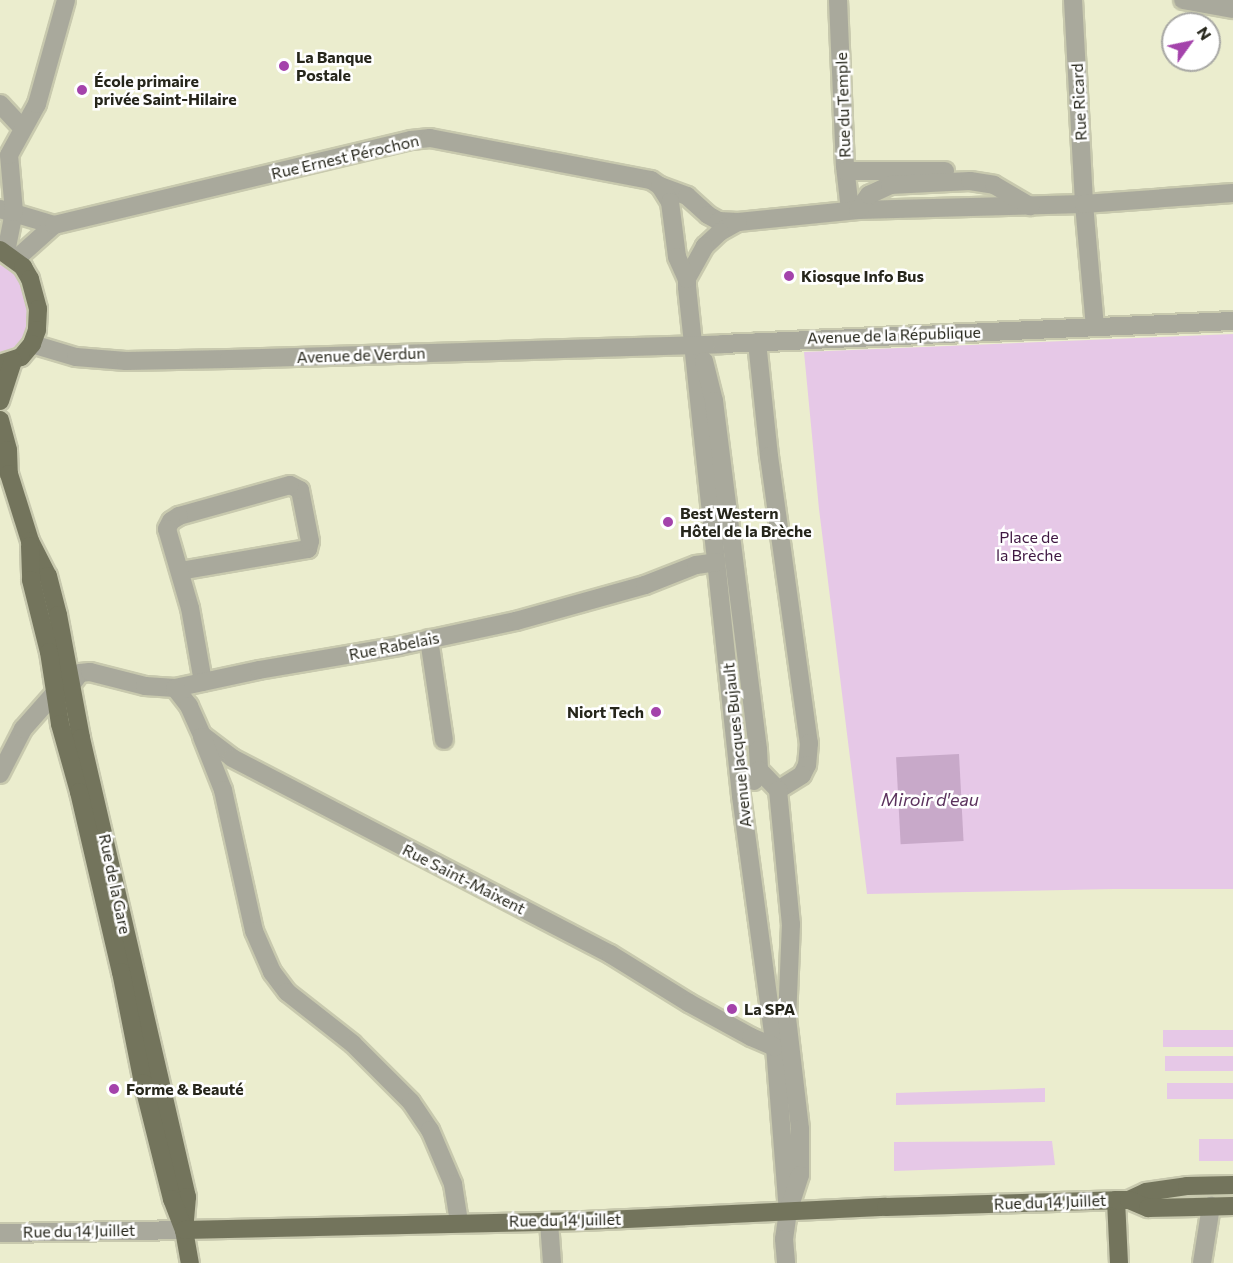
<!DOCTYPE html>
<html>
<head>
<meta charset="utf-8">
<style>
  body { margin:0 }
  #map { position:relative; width:1233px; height:1263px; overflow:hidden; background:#ebedce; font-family:Commissioner,sans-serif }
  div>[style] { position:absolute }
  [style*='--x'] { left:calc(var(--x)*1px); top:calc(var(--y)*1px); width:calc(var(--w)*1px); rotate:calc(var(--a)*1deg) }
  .green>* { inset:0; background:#e6c8e7; transform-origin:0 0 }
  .water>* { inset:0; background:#c8a9c9; transform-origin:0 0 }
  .roads { filter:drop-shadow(2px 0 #c8c9ae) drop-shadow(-2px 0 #c8c9ae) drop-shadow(0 2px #c8c9ae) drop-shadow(0 -2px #c8c9ae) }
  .minor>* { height:18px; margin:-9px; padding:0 9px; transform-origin:9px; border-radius:9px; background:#a9a99c }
  .major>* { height:18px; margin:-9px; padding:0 9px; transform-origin:9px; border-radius:9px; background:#73745c }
  .dots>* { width:16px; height:16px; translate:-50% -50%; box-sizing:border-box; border:3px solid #fff; border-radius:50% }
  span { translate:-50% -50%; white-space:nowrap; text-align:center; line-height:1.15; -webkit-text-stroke:5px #fff; paint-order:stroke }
  .poi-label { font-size:16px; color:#26261b; font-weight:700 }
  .left { translate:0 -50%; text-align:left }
  .right { translate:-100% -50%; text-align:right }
  .street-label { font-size:16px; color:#26261b }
  .park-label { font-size:16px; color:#3f1842 }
  .water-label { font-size:18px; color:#5b325d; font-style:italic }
  .north { position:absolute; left:1161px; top:12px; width:60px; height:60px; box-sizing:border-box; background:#fff; border:2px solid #a8a8a4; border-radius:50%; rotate:57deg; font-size:16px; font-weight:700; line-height:24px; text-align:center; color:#26261b }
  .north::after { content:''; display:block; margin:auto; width:21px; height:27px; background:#a443ab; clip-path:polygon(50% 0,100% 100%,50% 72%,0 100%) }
</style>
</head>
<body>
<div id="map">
  <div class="green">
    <i style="clip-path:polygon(0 265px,10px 269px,22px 283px,27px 303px,27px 329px,18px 345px,0 354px)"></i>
    <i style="clip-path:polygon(1233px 334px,1233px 889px,1114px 889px,867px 894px,819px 509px,804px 352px)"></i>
    <i style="left:1233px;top:1030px;width:17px;height:70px;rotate:90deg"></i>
    <i style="left:1233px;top:1056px;width:15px;height:68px;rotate:90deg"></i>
    <i style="left:1233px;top:1083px;width:16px;height:66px;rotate:90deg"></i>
    <i style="clip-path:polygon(1045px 1088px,1045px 1102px,896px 1105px,896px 1093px)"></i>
    <i style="left:1233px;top:1139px;width:22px;height:34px;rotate:90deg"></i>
    <i style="clip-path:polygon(1052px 1141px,1055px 1165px,894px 1171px,894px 1142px)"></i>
  </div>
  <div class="water">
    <i style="left:959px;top:754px;width:87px;height:63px;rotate:87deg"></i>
  </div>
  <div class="roads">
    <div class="minor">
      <i style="--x:838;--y:0;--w:166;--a:87.6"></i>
      <i style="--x:845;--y:166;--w:44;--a:83.5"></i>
      <i style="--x:1073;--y:0;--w:204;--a:86.9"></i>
      <i style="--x:1084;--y:204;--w:123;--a:84.9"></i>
      <i style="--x:1183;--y:0;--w:51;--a:10.2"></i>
      <i style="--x:0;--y:104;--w:33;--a:47"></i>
      <i style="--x:846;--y:171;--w:99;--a:0"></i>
      <i style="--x:660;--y:186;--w:29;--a:20"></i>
      <i style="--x:687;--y:196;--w:28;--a:42"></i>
      <i style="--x:708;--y:215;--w:13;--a:29"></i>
      <i style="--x:719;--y:221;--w:19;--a:3"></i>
      <i style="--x:738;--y:222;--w:121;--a:-5.7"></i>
      <i style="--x:858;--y:210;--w:226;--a:-1.5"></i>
      <i style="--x:1084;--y:204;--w:149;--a:-4.2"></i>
      <i style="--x:0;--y:209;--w:56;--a:16.5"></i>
      <i style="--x:858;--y:210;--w:19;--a:-54"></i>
      <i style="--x:869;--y:195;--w:23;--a:-25"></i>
      <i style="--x:890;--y:185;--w:80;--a:-2.9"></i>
      <i style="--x:970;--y:181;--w:24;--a:9"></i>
      <i style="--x:994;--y:185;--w:42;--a:30.3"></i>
      <i style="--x:738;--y:222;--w:21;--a:151"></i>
      <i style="--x:720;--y:232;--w:21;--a:137"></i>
      <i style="--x:705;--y:246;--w:38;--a:119"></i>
      <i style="--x:687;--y:279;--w:8;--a:90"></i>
      <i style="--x:687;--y:287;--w:512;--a:83.94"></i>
      <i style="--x:741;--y:796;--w:253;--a:82.3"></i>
      <i style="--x:775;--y:1047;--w:165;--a:85.5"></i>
      <i style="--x:6;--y:252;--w:41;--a:-78.7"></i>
      <i style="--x:14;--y:212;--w:57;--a:-95"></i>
      <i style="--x:9;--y:155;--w:58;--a:-61.2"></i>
      <i style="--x:37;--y:104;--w:108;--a:-74.4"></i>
      <i style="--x:16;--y:259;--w:51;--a:-41.8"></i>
      <i style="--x:54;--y:225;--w:367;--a:-13.4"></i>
      <i style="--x:411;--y:140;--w:19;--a:-6"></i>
      <i style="--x:430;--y:138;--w:225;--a:10.8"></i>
      <i style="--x:651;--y:180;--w:11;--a:34"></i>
      <i style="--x:660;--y:186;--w:19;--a:58"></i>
      <i style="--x:670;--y:202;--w:55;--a:82.7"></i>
      <i style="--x:677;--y:257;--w:24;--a:66"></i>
      <i style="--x:757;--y:342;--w:115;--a:84"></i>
      <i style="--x:769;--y:456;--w:290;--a:82.1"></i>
      <i style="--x:809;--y:743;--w:22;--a:95"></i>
      <i style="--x:807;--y:765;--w:11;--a:117"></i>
      <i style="--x:802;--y:775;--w:28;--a:148"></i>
      <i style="--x:32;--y:344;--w:46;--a:16.5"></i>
      <i style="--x:76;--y:357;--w:50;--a:4.6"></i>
      <i style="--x:126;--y:361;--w:103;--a:-1.1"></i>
      <i style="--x:229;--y:359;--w:493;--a:-1.7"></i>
      <i style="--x:722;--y:344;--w:512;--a:-2.58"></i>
      <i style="--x:704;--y:361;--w:41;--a:76"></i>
      <i style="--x:714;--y:401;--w:352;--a:82.8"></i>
      <i style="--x:758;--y:750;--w:20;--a:87"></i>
      <i style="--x:759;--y:770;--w:12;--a:114"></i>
      <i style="--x:180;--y:571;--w:130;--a:-9.8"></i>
      <i style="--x:308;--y:549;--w:8;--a:-76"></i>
      <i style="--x:310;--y:541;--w:52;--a:-101.1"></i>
      <i style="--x:300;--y:490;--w:11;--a:-153"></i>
      <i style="--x:290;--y:485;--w:115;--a:164.4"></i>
      <i style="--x:179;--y:516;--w:9;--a:148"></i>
      <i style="--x:171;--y:521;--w:9;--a:117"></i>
      <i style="--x:167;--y:529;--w:82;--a:73.8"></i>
      <i style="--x:190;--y:608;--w:75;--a:80"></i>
      <i style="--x:429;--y:639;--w:102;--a:81.6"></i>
      <i style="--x:71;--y:685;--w:15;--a:-53"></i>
      <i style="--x:80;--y:673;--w:10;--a:-6"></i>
      <i style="--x:90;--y:672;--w:57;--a:14.3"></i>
      <i style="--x:145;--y:686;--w:30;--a:4"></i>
      <i style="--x:175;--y:688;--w:86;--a:-12.1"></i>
      <i style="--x:259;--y:670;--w:142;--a:-9.7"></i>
      <i style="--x:399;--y:646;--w:120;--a:-12.1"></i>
      <i style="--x:516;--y:621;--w:134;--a:-15.6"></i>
      <i style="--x:645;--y:585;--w:55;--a:-21.4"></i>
      <i style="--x:696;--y:565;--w:21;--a:-8"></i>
      <i style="--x:175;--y:688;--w:23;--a:52"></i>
      <i style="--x:189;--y:706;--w:32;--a:66"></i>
      <i style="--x:202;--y:735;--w:38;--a:37"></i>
      <i style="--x:232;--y:758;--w:426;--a:27.4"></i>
      <i style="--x:610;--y:954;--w:93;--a:31.8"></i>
      <i style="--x:689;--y:1003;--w:71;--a:28.7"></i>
      <i style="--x:751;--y:1037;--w:26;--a:23"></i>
      <i style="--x:202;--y:737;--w:57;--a:68.4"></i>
      <i style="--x:223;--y:790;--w:144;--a:77.6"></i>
      <i style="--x:254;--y:931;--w:45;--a:66.3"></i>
      <i style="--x:272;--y:972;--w:25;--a:53"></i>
      <i style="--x:287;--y:992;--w:84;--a:38.2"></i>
      <i style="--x:353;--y:1044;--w:82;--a:45"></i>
      <i style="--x:411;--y:1102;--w:34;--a:56"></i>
      <i style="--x:430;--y:1130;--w:59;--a:66.9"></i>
      <i style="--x:453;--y:1184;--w:39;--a:81"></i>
      <i style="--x:759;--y:770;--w:28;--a:46"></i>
      <i style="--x:778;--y:790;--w:135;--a:84.5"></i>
      <i style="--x:791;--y:924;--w:94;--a:92.4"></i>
      <i style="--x:787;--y:1018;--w:112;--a:83.3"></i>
      <i style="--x:800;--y:1129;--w:46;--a:90"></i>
      <i style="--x:800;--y:1175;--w:38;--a:108"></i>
      <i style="--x:788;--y:1211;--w:28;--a:98"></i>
      <i style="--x:784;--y:1239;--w:24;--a:85"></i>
      <i style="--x:0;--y:774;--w:51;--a:-62.9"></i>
      <i style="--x:23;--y:729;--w:47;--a:-48.5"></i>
      <i style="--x:549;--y:1222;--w:41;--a:85.8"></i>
      <i style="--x:0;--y:1233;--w:184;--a:-0.9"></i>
      <i style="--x:1202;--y:1263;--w:58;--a:-81"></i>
    </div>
    <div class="major">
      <i style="--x:0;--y:250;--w:29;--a:36"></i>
      <i style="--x:23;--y:267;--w:14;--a:60"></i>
      <i style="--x:30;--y:279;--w:31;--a:75"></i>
      <i style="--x:38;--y:309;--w:21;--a:93"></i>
      <i style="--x:37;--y:330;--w:15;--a:110"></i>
      <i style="--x:32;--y:344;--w:17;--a:130"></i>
      <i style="--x:21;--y:357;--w:22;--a:162"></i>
      <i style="--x:0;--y:401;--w:42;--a:-72"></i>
      <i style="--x:0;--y:420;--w:31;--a:75"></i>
      <i style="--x:8;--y:450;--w:24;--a:88"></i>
      <i style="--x:9;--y:474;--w:70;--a:72.6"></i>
      <i style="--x:30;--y:541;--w:39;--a:63"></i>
      <i style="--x:48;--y:576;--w:40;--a:75.6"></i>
      <i style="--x:58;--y:615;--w:125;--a:79.4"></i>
      <i style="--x:81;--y:738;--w:471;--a:77"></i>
      <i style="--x:187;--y:1197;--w:33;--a:95"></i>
      <i style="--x:30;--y:546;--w:34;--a:88"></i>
      <i style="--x:31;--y:580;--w:74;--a:76"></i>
      <i style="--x:49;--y:652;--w:73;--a:81.3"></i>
      <i style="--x:60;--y:724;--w:71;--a:74.4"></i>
      <i style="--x:79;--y:792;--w:185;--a:76.9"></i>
      <i style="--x:121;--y:972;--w:113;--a:78.8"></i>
      <i style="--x:143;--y:1083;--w:120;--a:76"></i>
      <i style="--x:172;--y:1199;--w:33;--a:69"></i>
      <i style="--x:184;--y:1230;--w:34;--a:80"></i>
      <i style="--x:1116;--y:1200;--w:63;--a:87.3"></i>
      <i style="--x:1129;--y:1200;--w:19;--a:-25"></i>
      <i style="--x:1146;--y:1192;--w:41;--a:-8.3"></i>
      <i style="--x:1187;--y:1186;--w:46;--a:-1.2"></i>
      <i style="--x:184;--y:1230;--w:400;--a:-1.3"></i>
      <i style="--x:584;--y:1221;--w:302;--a:-2.7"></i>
      <i style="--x:886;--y:1207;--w:230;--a:-1.7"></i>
      <i style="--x:1116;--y:1200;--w:13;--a:0"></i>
      <i style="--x:1129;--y:1200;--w:21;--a:23"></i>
      <i style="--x:1148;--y:1208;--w:85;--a:-1.3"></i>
    </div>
  </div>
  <div class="dots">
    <i style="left:284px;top:66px;background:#a443ab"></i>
    <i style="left:82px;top:90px;background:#a443ab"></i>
    <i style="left:789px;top:276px;background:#a443ab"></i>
    <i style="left:668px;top:522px;background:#a443ab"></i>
    <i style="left:656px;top:712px;background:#a443ab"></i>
    <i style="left:732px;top:1009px;background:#a443ab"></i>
    <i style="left:114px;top:1089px;background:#a443ab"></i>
  </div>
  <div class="poi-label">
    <span class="left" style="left:296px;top:66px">La Banque<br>Postale</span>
    <span class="left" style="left:94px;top:90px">École primaire<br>privée Saint-Hilaire</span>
    <span class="left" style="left:801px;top:276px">Kiosque Info Bus</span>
    <span class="left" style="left:680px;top:522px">Best Western<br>Hôtel de la Brèche</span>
    <span class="right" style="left:644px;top:712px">Niort Tech</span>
    <span class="left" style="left:744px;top:1009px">La SPA</span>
    <span class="left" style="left:126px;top:1089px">Forme &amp; Beauté</span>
  </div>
  <div class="street-label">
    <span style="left:1079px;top:102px;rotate:-93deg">Rue Ricard</span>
    <span style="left:843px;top:105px;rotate:-92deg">Rue du Temple</span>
    <span style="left:345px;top:157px;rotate:-13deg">Rue Ernest Pérochon</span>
    <span style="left:894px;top:335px;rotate:-2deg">Avenue de la République</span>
    <span style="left:361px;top:355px;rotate:-2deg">Avenue de Verdun</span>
    <span style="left:394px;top:646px;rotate:-11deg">Rue Rabelais</span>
    <span style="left:737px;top:745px;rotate:-96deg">Avenue Jacques Bujault</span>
    <span style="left:464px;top:879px;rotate:27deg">Rue Saint-Maixent</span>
    <span style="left:115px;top:884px;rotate:78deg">Rue de la Gare</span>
    <span style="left:1050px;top:1202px;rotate:-2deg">Rue du 14 Juillet</span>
    <span style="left:565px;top:1220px;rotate:-1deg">Rue du 14 Juillet</span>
    <span style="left:79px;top:1231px;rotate:-1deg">Rue du 14 Juillet</span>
  </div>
  <div class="park-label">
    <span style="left:1029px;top:546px">Place de<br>la Brèche</span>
  </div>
  <div class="water-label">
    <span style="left:930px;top:799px">Miroir d'eau</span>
  </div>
  <div class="north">N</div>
</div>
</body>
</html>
